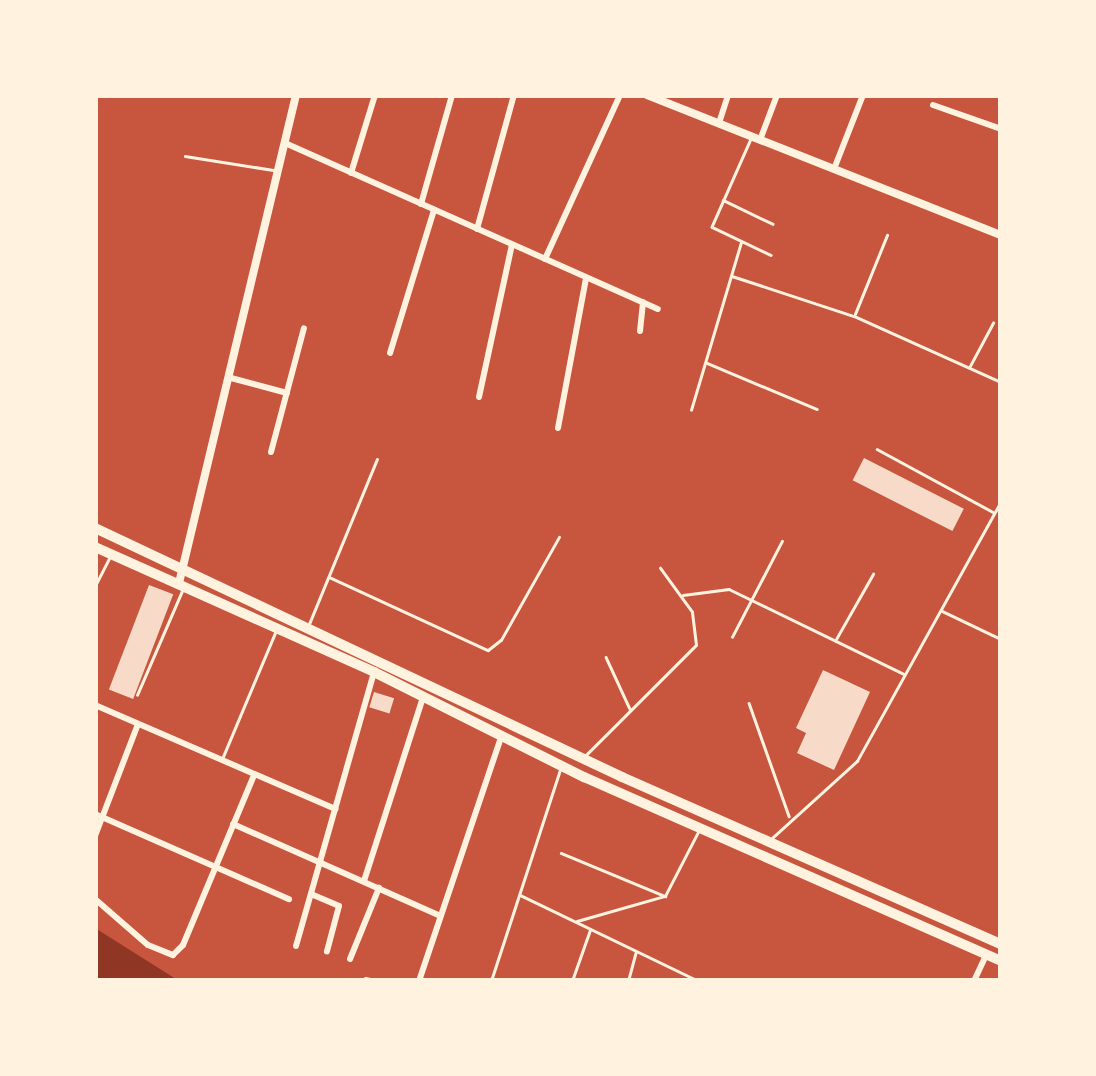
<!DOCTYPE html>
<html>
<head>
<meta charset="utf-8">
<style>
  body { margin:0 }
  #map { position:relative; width:1096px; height:1076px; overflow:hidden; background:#c8553d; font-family:"Nunito Sans",sans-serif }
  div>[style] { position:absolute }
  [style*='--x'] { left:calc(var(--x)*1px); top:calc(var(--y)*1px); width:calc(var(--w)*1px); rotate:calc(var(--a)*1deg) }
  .water>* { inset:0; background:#8f3625 }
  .building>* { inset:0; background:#f7dbc8; transform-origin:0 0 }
  .service>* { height:2.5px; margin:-1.25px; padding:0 1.25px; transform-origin:1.25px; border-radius:1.25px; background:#fff3e0 }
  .minor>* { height:6px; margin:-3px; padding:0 3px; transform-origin:3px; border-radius:3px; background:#fff3e0 }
  .tertiary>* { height:8px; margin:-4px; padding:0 4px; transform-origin:4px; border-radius:4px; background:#fff3e0 }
  .trunk>* { height:10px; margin:-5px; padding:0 5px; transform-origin:5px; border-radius:5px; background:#fff3e0 }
  span { translate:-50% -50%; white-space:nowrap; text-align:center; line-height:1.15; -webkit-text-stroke:9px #fff3e0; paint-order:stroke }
  .frame { position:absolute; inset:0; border:98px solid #fff3e0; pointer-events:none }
</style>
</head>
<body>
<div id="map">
  <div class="water">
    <i style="clip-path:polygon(95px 928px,179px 981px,95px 981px)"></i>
  </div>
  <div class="building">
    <i style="left:864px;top:458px;width:112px;height:25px;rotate:27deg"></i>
    <i style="left:149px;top:585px;width:26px;height:112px;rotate:21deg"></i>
    <i style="clip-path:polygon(823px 670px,870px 692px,834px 770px,797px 753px,806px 733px,796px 728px)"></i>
    <i style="left:374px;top:692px;width:21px;height:16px;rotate:17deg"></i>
  </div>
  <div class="service">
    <i style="--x:751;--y:139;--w:96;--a:113.9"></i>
    <i style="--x:712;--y:227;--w:65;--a:25.4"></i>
    <i style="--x:185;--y:156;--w:89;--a:9"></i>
    <i style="--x:723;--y:200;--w:55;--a:25.6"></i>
    <i style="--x:732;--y:276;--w:128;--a:18.2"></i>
    <i style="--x:854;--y:316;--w:161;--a:24.2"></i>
    <i style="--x:855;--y:314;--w:85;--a:-67.9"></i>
    <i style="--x:707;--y:363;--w:119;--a:22.7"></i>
    <i style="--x:970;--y:366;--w:49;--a:-61.9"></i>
    <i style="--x:691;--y:410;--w:175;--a:-73.4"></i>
    <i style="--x:877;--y:449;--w:132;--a:28.5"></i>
    <i style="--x:329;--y:577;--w:175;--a:24.7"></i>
    <i style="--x:488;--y:650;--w:16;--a:-38"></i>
    <i style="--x:501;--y:640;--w:118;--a:-60.6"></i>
    <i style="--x:95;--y:586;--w:34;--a:-63"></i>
    <i style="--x:683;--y:595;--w:46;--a:-7.4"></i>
    <i style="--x:729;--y:589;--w:195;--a:25.9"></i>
    <i style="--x:942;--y:611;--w:65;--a:25.4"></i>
    <i style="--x:309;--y:624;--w:178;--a:-67.6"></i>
    <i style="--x:732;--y:637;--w:108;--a:-62.5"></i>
    <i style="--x:835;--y:641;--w:77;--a:-60.4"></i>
    <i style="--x:606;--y:657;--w:57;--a:65.2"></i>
    <i style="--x:137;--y:695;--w:113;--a:-66.6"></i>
    <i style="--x:749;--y:703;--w:120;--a:70.5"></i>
    <i style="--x:584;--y:757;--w:158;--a:-45"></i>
    <i style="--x:696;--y:645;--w:33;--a:-97"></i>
    <i style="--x:692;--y:612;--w:54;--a:-126"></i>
    <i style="--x:222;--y:759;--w:137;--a:-67.2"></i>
    <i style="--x:771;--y:839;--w:116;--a:-42.2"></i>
    <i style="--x:857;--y:761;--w:297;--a:-61"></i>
    <i style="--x:561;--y:853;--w:113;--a:22.5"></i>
    <i style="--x:520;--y:895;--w:199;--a:25.7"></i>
    <i style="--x:577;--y:921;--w:91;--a:-15.9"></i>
    <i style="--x:665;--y:896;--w:74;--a:-62.7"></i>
    <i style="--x:491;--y:981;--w:222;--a:-71.9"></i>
    <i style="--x:572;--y:981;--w:54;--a:-70.6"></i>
    <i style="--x:628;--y:981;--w:30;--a:-75"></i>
  </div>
  <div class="minor">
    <i style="--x:933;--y:105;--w:72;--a:19.4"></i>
    <i style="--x:719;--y:123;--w:29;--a:-72"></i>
    <i style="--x:760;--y:140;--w:48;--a:-69.3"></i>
    <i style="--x:285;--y:143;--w:408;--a:24"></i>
    <i style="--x:834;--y:169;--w:79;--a:-68.6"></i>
    <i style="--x:351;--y:173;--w:82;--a:-72.9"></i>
    <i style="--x:421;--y:204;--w:113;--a:-74.1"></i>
    <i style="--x:477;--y:229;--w:139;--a:-74.6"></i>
    <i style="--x:545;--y:259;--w:180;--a:-65.4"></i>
    <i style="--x:640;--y:331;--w:29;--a:-84"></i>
    <i style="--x:390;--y:353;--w:150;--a:-72.9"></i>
    <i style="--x:231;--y:378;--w:58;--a:15"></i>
    <i style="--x:479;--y:397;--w:156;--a:-77.8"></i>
    <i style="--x:558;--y:428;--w:153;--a:-79.4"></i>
    <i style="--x:271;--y:452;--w:128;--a:-75.1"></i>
    <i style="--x:95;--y:705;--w:262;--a:23.4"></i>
    <i style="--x:95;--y:814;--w:212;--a:23.7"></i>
    <i style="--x:233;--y:824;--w:227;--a:23.9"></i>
    <i style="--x:95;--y:836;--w:120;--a:-69"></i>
    <i style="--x:364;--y:881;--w:193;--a:-72.2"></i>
    <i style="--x:311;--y:894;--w:30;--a:23"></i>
    <i style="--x:339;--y:906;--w:47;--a:104.9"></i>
    <i style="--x:95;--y:899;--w:70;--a:41"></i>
    <i style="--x:148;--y:945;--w:27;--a:22"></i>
    <i style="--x:173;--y:955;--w:14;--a:-45"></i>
    <i style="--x:183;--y:945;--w:184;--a:-67.3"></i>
    <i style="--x:296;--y:946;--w:284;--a:-74.1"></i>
    <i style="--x:350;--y:959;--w:77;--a:-67.8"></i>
    <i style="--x:366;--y:980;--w:4;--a:14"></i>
    <i style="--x:419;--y:981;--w:257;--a:-71.4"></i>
    <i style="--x:974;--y:981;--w:29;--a:-65"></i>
  </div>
  <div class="tertiary">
    <i style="--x:647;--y:95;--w:381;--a:21.6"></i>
    <i style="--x:179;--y:583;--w:502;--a:-76.52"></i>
  </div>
  <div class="trunk">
    <i style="--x:95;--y:528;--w:583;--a:25.29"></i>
    <i style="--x:622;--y:777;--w:414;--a:23.8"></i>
    <i style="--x:95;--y:547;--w:306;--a:24.1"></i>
    <i style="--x:374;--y:672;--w:235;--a:26.6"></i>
    <i style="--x:584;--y:777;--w:456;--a:23.8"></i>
  </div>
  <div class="frame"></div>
</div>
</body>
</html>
